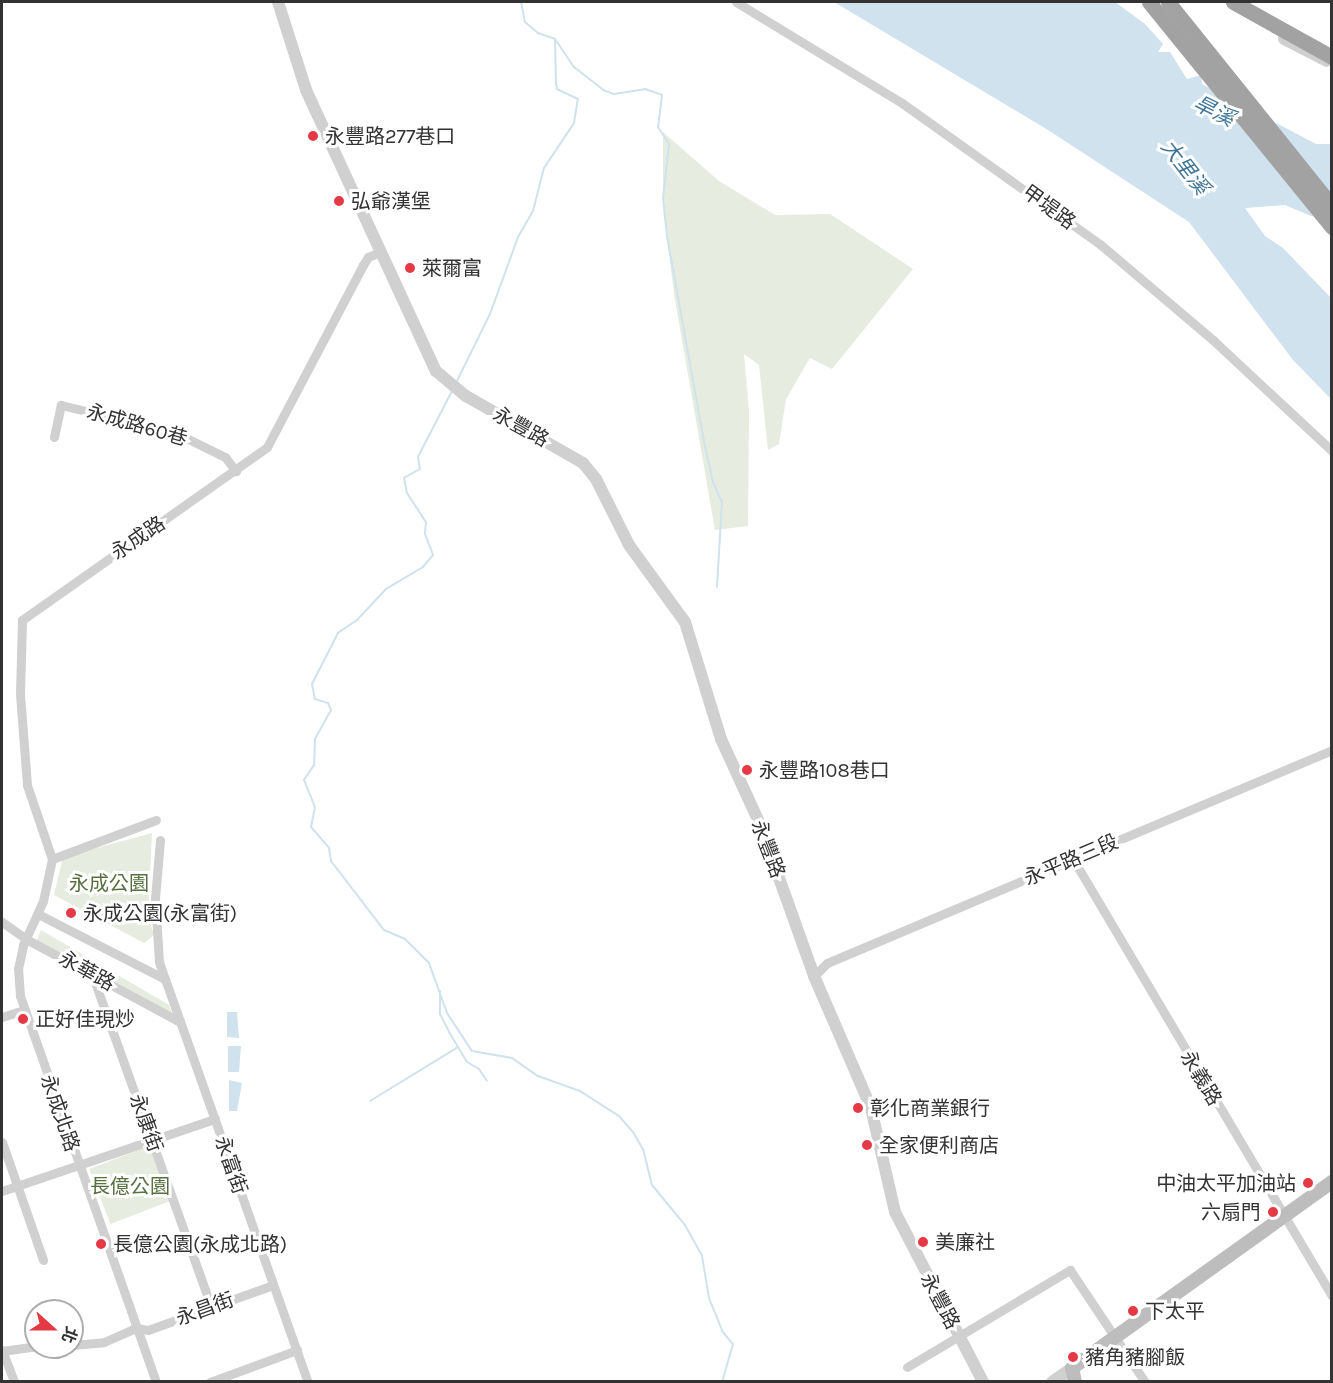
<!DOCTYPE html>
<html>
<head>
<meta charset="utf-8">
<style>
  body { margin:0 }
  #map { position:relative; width:1333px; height:1383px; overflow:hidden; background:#fff; font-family:Karla,"Noto Sans TC",sans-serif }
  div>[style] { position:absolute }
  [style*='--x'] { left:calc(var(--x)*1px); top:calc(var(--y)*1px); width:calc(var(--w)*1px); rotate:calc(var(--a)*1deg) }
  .green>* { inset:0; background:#e6ecdf; transform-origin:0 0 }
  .water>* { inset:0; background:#cfe2ee }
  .stream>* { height:2px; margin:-1px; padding:0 1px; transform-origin:1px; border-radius:1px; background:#cfe2ee }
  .minor>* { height:9px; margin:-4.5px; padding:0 4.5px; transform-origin:4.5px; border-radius:4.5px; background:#d0d0d0 }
  .tertiary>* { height:12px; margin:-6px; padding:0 6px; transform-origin:6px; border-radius:6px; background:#d0d0d0 }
  .secondary>* { height:14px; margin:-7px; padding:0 7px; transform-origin:7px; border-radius:7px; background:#bdbdbd }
  .trunk>* { height:15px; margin:-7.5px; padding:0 7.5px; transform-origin:7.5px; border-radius:7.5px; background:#a2a2a2 }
  .dots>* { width:16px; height:16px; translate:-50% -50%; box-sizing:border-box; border:3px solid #fff; border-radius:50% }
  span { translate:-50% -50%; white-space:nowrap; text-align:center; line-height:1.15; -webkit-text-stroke:6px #fff; paint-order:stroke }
  .poi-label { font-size:20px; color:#333 }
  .left { translate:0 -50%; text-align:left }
  .right { translate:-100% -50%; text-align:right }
  .street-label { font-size:20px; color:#333 }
  .park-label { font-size:20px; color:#56703f }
  .water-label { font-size:21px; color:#3f7597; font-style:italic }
  .frame { position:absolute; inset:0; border:3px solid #333; pointer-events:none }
  .north { position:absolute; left:24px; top:1299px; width:60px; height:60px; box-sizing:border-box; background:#fff; border:2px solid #adadad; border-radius:50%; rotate:111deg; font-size:16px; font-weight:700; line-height:24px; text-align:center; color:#333 }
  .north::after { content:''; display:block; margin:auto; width:21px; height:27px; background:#e63946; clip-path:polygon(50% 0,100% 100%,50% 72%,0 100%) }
</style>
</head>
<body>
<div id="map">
  <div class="green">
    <i style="clip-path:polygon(663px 132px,719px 181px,775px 215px,830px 214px,913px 269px,832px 369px,810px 358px,786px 399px,779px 444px,768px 450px,759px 365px,744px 354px,749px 412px,748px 526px,715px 530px,674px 294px,663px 206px)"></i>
    <i style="clip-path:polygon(152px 833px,148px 915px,154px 935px,144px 943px,54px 895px,63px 857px)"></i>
    <i style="clip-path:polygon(41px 930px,169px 1005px,173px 1016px,36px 942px)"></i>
    <i style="left:149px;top:1146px;width:59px;height:64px;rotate:69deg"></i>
  </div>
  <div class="water">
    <i style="clip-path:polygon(834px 2px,1115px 2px,1145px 24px,1163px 44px,1158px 52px,1170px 52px,1187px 79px,1201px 75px,1202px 84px,1316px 144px,1331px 144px,1331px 218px,1311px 216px,1285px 205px,1245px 208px,1265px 236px,1283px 248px,1331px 298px,1331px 399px,1293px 360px,1189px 222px,1048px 130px)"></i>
    <i style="clip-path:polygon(227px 1012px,237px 1012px,239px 1038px,227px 1037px)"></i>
    <i style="clip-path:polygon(228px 1046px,241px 1046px,239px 1072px,228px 1072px)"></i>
    <i style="clip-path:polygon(229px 1080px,242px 1083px,237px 1111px,229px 1111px)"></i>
  </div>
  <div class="stream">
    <i style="--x:521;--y:2;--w:20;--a:79"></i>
    <i style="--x:525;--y:22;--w:17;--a:40"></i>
    <i style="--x:538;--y:33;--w:18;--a:19"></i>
    <i style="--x:555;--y:39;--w:34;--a:56"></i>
    <i style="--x:574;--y:67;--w:37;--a:38"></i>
    <i style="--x:603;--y:90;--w:12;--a:20"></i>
    <i style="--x:614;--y:94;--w:31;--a:-9"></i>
    <i style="--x:645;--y:89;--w:18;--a:19"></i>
    <i style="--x:662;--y:95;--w:32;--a:97"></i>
    <i style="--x:658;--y:127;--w:20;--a:57"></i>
    <i style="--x:669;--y:144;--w:54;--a:96.3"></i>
    <i style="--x:663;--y:198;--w:38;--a:84"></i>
    <i style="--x:667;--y:236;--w:209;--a:79.8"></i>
    <i style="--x:704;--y:442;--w:41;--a:77.3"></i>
    <i style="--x:713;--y:482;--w:22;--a:66"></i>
    <i style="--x:722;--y:502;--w:85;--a:93.4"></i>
    <i style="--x:456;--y:383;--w:77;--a:-63.8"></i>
    <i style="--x:490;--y:314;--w:82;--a:-70"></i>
    <i style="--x:518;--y:237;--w:30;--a:-60"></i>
    <i style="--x:533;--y:211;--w:44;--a:-75.7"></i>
    <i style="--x:544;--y:168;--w:54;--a:-56.3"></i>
    <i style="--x:574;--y:123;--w:24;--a:-81"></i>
    <i style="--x:578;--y:99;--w:23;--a:-155"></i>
    <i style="--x:557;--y:89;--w:5;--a:-101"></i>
    <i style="--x:556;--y:84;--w:45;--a:-91.3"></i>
    <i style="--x:452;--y:391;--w:74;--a:117.3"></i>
    <i style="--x:418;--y:457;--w:12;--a:81"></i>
    <i style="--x:420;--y:469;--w:18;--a:151"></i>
    <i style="--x:404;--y:478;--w:15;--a:79"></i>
    <i style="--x:407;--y:493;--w:35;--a:57"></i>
    <i style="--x:426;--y:522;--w:12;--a:95"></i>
    <i style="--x:425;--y:534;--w:22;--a:69"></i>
    <i style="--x:433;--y:555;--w:16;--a:130"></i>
    <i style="--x:423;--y:567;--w:43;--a:149.3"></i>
    <i style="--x:386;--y:589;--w:42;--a:133.1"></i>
    <i style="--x:357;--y:620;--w:23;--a:146"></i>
    <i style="--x:338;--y:633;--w:57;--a:117"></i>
    <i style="--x:312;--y:684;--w:15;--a:79"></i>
    <i style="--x:315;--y:699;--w:14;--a:17"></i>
    <i style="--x:328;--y:703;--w:8;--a:67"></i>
    <i style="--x:331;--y:710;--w:33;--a:119"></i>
    <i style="--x:315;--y:739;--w:26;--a:92"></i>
    <i style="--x:314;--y:765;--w:18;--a:124"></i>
    <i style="--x:304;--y:780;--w:29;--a:68"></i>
    <i style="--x:315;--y:807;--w:20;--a:101"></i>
    <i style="--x:311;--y:827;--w:28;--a:49"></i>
    <i style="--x:329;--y:848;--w:13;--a:81"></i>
    <i style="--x:331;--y:861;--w:87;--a:52.5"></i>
    <i style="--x:384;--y:930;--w:23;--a:23"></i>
    <i style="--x:405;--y:939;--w:34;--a:45"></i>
    <i style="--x:429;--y:963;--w:53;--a:70.2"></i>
    <i style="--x:447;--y:1013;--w:45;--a:56.7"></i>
    <i style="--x:472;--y:1051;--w:41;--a:9.9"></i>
    <i style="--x:512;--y:1058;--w:32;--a:35"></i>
    <i style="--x:538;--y:1076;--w:45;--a:19.7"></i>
    <i style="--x:580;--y:1091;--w:46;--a:32.7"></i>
    <i style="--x:619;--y:1116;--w:21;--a:49"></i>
    <i style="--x:633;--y:1132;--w:20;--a:60"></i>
    <i style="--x:643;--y:1149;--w:37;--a:76"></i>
    <i style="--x:652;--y:1185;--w:52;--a:50.5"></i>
    <i style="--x:685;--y:1225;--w:35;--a:61"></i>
    <i style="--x:702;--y:1256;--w:43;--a:80.5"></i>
    <i style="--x:709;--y:1298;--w:35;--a:68"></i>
    <i style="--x:722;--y:1331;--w:17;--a:50"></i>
    <i style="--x:733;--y:1344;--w:40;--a:106"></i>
    <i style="--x:440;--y:991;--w:23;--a:90"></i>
    <i style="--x:440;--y:1014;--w:20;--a:63"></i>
    <i style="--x:449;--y:1032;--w:35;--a:59"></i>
    <i style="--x:467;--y:1062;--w:14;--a:30"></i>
    <i style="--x:479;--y:1069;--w:14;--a:56"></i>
    <i style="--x:370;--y:1101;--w:103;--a:-31.5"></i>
  </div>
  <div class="minor">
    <i style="--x:736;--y:2;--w:194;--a:31.3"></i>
    <i style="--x:902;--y:103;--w:244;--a:35.5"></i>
    <i style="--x:1101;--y:245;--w:148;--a:40.3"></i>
    <i style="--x:1214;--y:341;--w:161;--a:43"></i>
    <i style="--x:54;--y:437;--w:33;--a:-78"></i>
    <i style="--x:61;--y:405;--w:118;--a:13.7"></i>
    <i style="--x:176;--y:433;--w:55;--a:26.1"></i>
    <i style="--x:225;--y:457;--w:18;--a:52"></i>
    <i style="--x:160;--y:840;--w:58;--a:94.9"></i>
    <i style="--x:155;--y:898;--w:64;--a:86.4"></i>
    <i style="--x:159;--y:962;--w:446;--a:70.5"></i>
    <i style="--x:52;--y:859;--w:111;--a:-20.6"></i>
    <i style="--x:1073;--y:859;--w:508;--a:59.35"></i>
    <i style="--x:38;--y:914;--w:143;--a:27.1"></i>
    <i style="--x:2;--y:922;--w:29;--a:35"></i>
    <i style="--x:26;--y:939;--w:175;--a:28.3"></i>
    <i style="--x:92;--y:974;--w:354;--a:70.3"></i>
    <i style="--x:814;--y:976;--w:18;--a:-45"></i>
    <i style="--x:827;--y:963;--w:548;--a:-22.87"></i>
    <i style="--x:2;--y:1017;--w:22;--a:-18"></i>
    <i style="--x:2;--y:1142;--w:125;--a:70.8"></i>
    <i style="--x:2;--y:1191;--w:225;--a:-18.7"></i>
    <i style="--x:72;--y:1345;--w:32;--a:-5"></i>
    <i style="--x:104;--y:1342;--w:35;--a:-24"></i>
    <i style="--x:136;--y:1328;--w:12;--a:9"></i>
    <i style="--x:148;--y:1330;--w:133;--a:-19.8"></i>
    <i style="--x:2;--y:1350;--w:34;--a:69"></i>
    <i style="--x:2;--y:1351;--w:34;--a:-8"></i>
    <i style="--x:907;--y:1367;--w:190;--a:-30.8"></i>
    <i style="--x:1070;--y:1270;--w:135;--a:56.2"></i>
    <i style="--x:156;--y:1382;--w:409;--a:-109.4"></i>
    <i style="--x:20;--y:996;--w:27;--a:-94"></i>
    <i style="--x:18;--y:969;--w:25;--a:-78"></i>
    <i style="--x:23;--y:945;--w:48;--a:-65.6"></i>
    <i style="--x:43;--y:901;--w:43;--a:-77.9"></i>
    <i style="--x:52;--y:859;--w:78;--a:-108.7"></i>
    <i style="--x:27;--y:785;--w:92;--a:-94.4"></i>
    <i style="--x:20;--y:693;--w:73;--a:-88.4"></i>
    <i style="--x:22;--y:620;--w:300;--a:-35.2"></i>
    <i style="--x:267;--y:447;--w:206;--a:-62.2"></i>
    <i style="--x:363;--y:265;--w:9;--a:-58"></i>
    <i style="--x:368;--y:257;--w:13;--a:-23"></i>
    <i style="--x:210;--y:1382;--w:93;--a:-20.2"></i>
  </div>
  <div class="tertiary">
    <i style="--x:278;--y:2;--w:92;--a:72.3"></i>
    <i style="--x:306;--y:90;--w:310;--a:65.2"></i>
    <i style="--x:436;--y:371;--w:39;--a:40"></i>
    <i style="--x:466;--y:396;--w:135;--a:29.8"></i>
    <i style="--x:583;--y:463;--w:21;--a:51"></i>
    <i style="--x:596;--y:479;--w:74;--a:63.4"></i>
    <i style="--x:629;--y:545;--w:95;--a:54"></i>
    <i style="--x:685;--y:622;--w:122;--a:72.9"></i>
    <i style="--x:721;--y:739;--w:91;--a:65.4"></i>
    <i style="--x:759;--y:822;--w:164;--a:70.3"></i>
    <i style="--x:814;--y:976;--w:144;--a:66.6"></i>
    <i style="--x:871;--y:1108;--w:107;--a:77"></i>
    <i style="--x:895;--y:1212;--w:191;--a:62.6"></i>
    <i style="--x:1284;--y:39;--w:48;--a:27.1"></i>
    <i style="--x:1052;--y:1382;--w:24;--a:-35"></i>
  </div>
  <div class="secondary">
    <i style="--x:1075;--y:1382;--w:14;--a:-102"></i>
    <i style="--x:1072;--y:1368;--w:320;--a:-35.6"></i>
  </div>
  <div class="trunk">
    <i style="--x:1149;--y:2;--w:290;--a:50.9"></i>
    <i style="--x:1168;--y:2;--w:262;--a:51.2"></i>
    <i style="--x:1233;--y:2;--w:113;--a:29.1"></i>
  </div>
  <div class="dots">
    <i style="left:313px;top:136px;background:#e63946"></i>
    <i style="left:339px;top:201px;background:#e63946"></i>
    <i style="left:410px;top:268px;background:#e63946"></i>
    <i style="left:747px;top:770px;background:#e63946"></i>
    <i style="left:71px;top:913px;background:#e63946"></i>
    <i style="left:23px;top:1019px;background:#e63946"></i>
    <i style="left:858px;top:1108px;background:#e63946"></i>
    <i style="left:867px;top:1145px;background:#e63946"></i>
    <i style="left:1308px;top:1183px;background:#e63946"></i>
    <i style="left:1273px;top:1212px;background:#e63946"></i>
    <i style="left:923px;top:1242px;background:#e63946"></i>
    <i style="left:101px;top:1244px;background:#e63946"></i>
    <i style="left:1133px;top:1311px;background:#e63946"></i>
    <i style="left:1073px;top:1357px;background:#e63946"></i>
  </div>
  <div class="poi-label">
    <span class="left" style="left:325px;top:136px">永豐路277巷口</span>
    <span class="left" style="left:351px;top:201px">弘爺漢堡</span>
    <span class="left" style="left:422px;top:268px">萊爾富</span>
    <span class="left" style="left:759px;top:770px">永豐路108巷口</span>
    <span class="left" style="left:83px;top:913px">永成公園(永富街)</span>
    <span class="left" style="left:35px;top:1019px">正好佳現炒</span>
    <span class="left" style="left:870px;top:1108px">彰化商業銀行</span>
    <span class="left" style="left:879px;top:1145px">全家便利商店</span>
    <span class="right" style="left:1296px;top:1183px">中油太平加油站</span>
    <span class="right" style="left:1261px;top:1212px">六扇門</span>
    <span class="left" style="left:935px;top:1242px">美廉社</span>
    <span class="left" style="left:113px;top:1244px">長億公園(永成北路)</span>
    <span class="left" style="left:1145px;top:1311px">下太平</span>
    <span class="left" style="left:1085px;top:1357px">豬角豬腳飯</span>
  </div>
  <div class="street-label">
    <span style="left:1049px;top:207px;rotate:36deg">甲堤路</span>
    <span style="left:137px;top:425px;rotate:16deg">永成路60巷</span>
    <span style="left:521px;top:427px;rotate:29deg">永豐路</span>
    <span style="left:138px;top:538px;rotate:-34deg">永成路</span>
    <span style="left:768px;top:849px;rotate:69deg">永豐路</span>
    <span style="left:1071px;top:860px;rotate:-23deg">永平路三段</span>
    <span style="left:87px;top:971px;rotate:29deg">永華路</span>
    <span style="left:1201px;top:1078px;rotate:59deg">永義路</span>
    <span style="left:60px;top:1113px;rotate:71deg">永成北路</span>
    <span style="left:146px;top:1123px;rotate:70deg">永康街</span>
    <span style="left:231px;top:1165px;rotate:71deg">永富街</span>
    <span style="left:940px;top:1301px;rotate:62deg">永豐路</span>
    <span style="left:205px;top:1309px;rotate:-20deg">永昌街</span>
  </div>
  <div class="park-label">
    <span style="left:109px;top:883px">永成公園</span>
    <span style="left:130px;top:1186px">長億公園</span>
  </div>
  <div class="water-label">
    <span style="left:1214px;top:111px;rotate:26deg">旱溪</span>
    <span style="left:1185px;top:167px;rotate:52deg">大里溪</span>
  </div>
  <div class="frame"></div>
  <div class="north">北</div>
</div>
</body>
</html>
